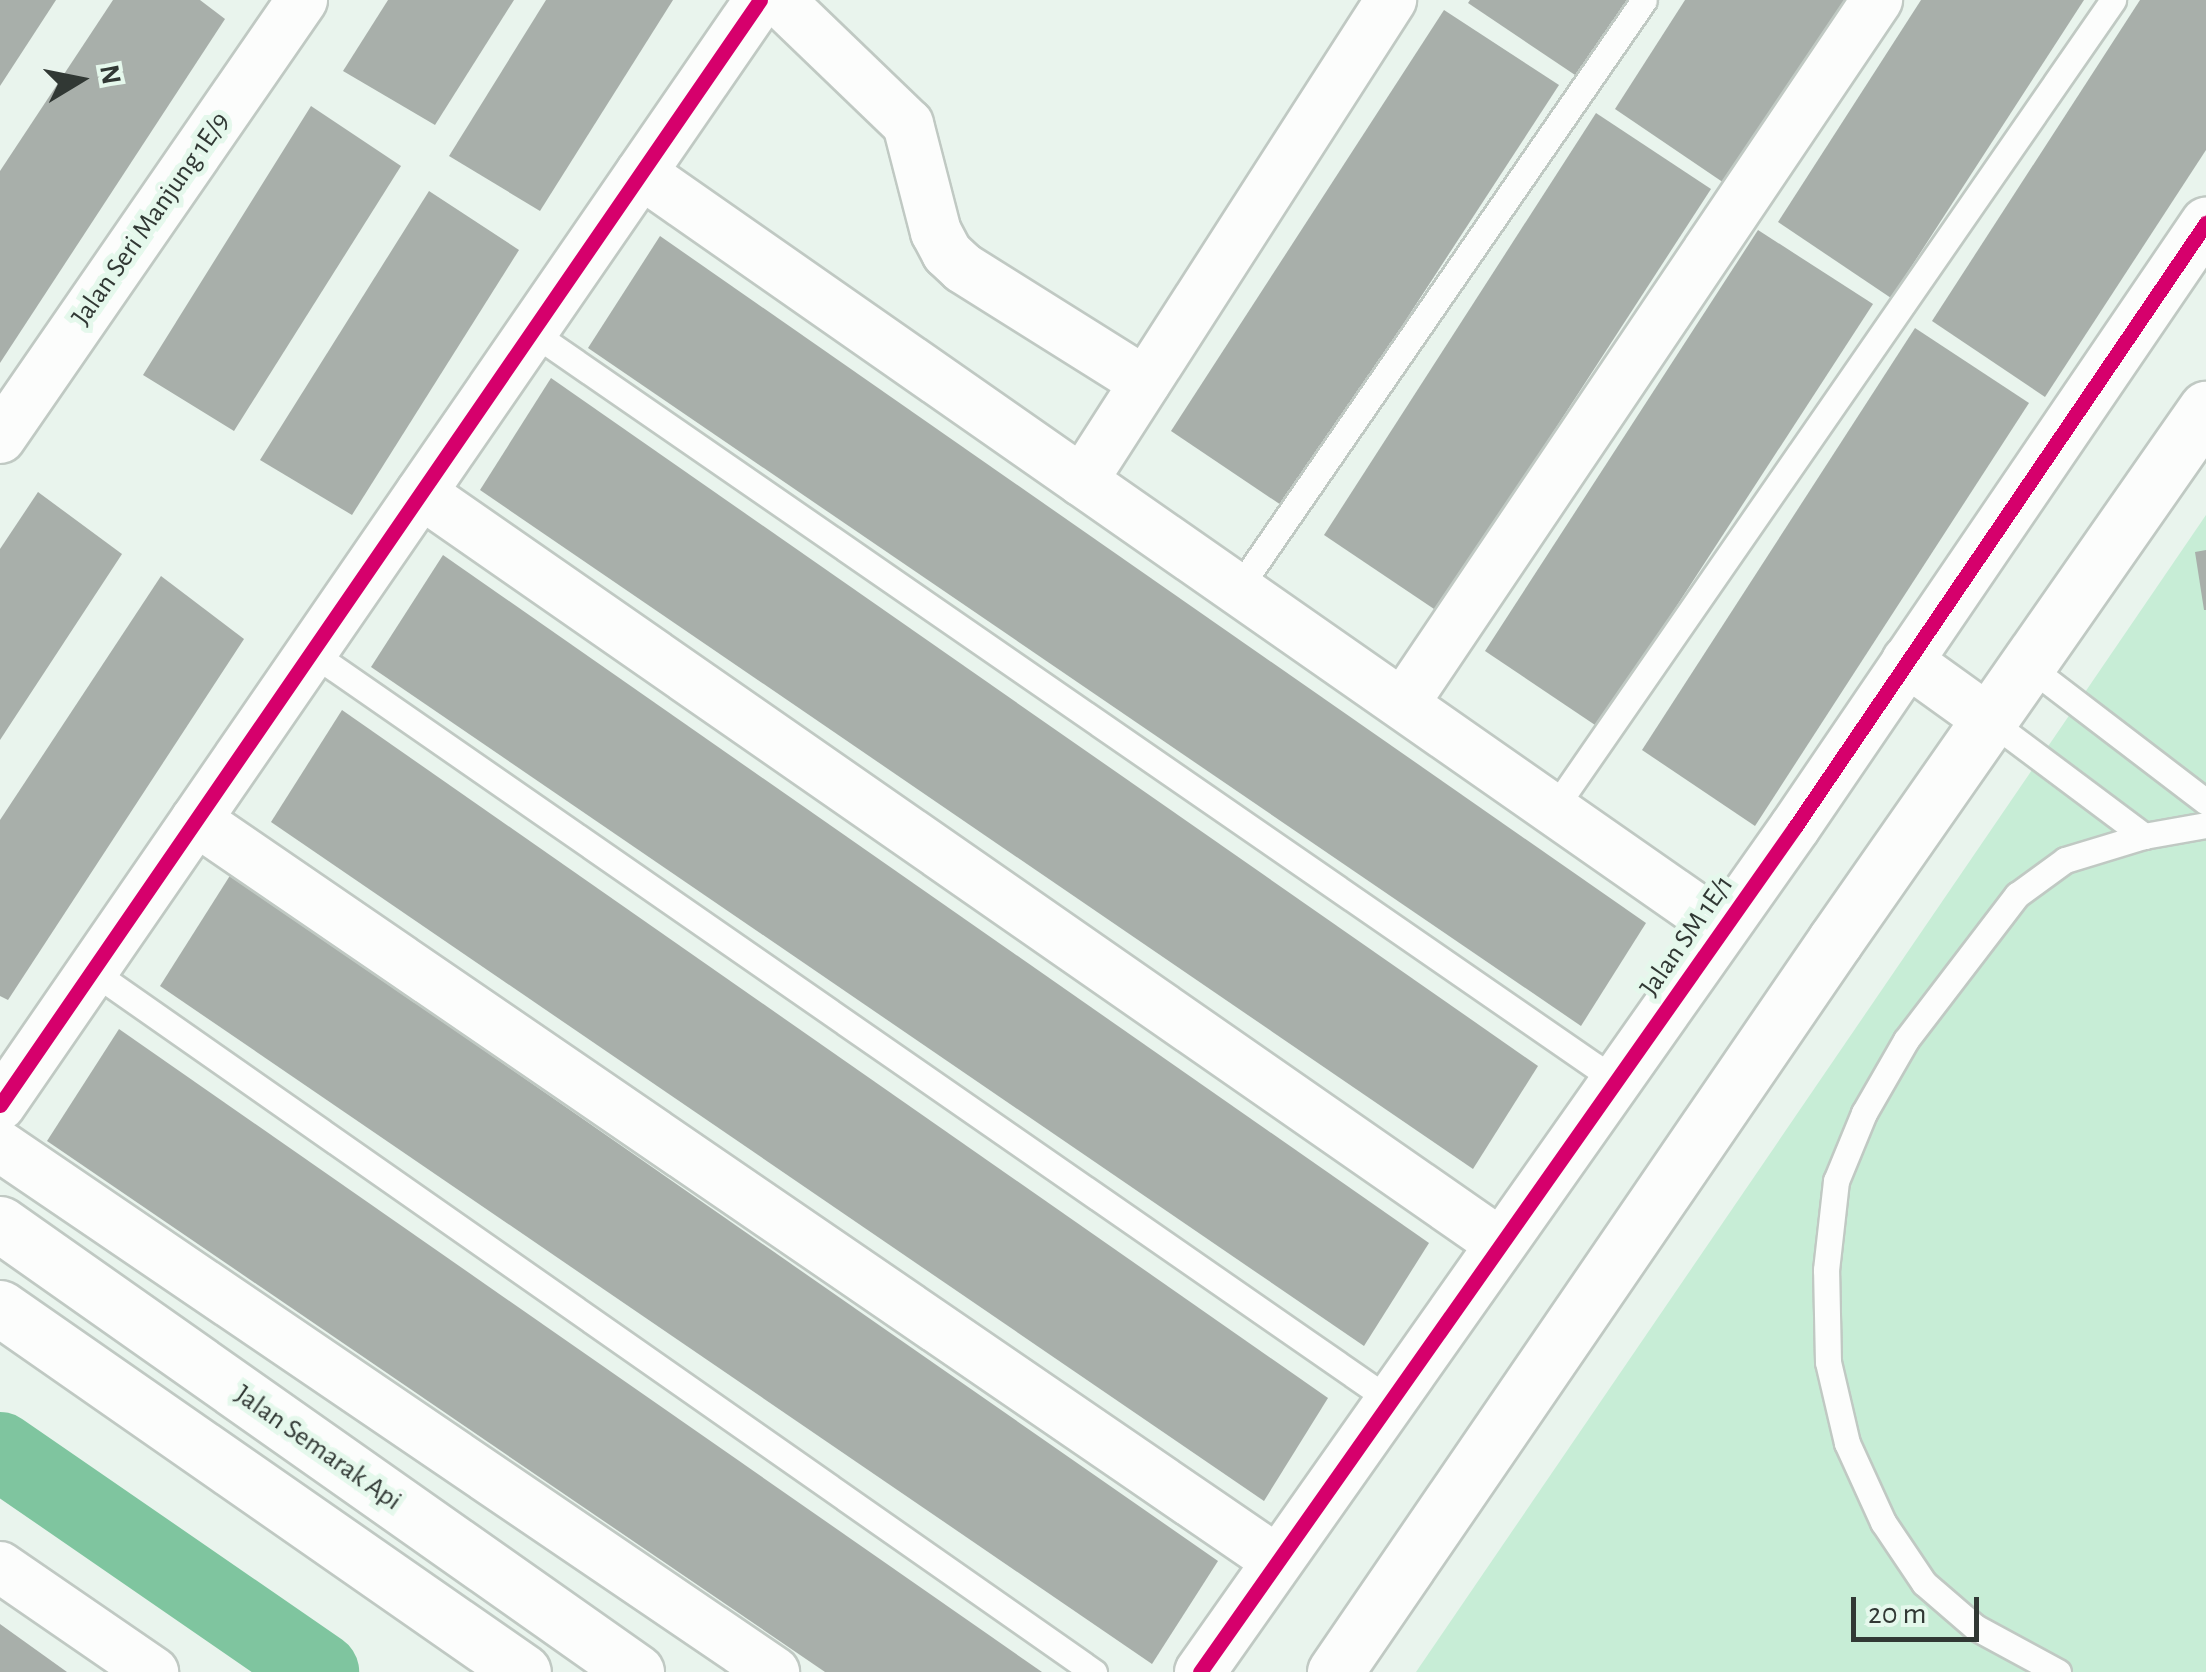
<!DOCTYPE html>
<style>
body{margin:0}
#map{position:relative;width:2206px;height:1672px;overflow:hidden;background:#e9f4ed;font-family:"Alegreya Sans",sans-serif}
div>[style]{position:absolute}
.green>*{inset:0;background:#c7edd6}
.river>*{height:78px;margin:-39px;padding:0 39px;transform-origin:39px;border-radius:39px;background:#7fc59f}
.building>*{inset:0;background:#a8afaa}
.roads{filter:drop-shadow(2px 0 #c0c9c3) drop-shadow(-2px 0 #c0c9c3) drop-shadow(0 2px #c0c9c3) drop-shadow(0 -2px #c0c9c3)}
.service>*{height:25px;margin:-12.5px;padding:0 12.5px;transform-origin:12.5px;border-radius:12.5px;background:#fcfdfc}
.minor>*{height:50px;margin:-25px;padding:0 25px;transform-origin:25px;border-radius:25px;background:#fcfdfc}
.tertiary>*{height:55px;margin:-27.5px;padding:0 27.5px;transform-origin:27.5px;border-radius:27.5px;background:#fcfdfc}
.cycleway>*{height:15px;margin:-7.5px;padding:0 7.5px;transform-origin:7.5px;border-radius:7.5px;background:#d6006c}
span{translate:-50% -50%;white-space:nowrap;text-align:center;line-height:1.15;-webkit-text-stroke:10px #e5f8ec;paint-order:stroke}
.street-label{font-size:28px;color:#313834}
.north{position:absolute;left:30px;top:30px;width:100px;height:100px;-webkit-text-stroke:8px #e5f8ec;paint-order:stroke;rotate:80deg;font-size:28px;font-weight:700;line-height:40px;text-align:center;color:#313834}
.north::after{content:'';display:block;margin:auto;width:35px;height:45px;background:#313834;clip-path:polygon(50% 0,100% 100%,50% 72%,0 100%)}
.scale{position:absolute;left:1851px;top:1597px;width:128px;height:45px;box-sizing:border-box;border:5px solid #313834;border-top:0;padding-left:12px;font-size:30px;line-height:35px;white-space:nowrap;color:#313834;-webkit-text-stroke:8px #e5f8ec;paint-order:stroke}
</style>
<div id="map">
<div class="green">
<i style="clip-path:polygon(2206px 515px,2206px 1672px,1416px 1672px)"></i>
</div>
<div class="river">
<i style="left:0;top:1451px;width:389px;rotate:34.6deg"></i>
</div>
<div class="building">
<i style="clip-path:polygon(0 0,56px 0,0 86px)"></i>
<i style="clip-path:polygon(113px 0,200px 0,225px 19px,0 363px,0 171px)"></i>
<i style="clip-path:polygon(388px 0,514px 0,435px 125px,343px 71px)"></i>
<i style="clip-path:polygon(546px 0,673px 0,540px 211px,449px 156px)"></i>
<i style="clip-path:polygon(1470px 0,1633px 0,1581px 79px,1468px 3px)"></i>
<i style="clip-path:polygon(1685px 0,1847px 0,1727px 185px,1615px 109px)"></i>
<i style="clip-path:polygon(1921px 0,2084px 0,1891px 298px,1778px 222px)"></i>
<i style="clip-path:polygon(2140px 0,2206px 0,2206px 150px,2045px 397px,1932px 321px)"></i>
<i style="clip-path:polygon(1444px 10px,1559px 85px,1284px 507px,1171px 431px)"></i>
<i style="clip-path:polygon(311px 106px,401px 166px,234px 431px,143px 375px)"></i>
<i style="clip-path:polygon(1596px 113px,1711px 189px,1437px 611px,1324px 535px)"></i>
<i style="clip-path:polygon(429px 191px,519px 250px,352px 515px,260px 460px)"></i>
<i style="clip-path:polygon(1758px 230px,1873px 304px,1598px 727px,1485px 651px)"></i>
<i style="clip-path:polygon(660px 236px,1646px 923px,1581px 1026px,588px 348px)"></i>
<i style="clip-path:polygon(1915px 328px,2029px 403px,1755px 826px,1642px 750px)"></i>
<i style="clip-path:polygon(551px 378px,1538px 1066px,1473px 1169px,480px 490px)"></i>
<i style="clip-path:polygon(38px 492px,122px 554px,0 740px,0 549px)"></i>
<i style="clip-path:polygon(2206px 550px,2206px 610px,2204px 610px,2195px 552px)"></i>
<i style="clip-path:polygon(443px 555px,1429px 1243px,1364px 1346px,371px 667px)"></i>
<i style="clip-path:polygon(161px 576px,244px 639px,8px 1000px,0 996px,0 820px)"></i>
<i style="clip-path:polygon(342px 710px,1328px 1398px,1264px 1501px,271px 822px)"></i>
<i style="clip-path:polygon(231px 874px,1218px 1561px,1152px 1664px,160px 986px)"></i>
<i style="clip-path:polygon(119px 1029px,1042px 1672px,825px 1672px,47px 1141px)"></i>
<i style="clip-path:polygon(0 1624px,67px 1672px,0 1672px)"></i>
</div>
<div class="roads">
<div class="service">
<i style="left:532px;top:332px;width:1316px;rotate:34.63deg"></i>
<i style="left:1238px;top:589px;width:715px;rotate:-55.42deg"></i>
<i style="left:311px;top:652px;width:1314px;rotate:34.74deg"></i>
<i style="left:2027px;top:665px;width:225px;rotate:37.4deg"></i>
<i style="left:1989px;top:720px;width:194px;rotate:36.8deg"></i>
<i style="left:1553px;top:810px;width:985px;rotate:-55.34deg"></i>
<i style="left:92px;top:971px;width:1223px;rotate:34.98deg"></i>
<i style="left:2058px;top:1672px;width:94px;rotate:-151.5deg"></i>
<i style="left:1975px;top:1627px;width:67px;rotate:-139.2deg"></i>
<i style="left:1924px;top:1583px;width:73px;rotate:-123.9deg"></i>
<i style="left:1883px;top:1522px;width:87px;rotate:-114.5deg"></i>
<i style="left:1847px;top:1443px;width:83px;rotate:-103.2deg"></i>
<i style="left:1828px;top:1362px;width:92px;rotate:-91.2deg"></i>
<i style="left:1826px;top:1270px;width:90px;rotate:-83.6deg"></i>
<i style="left:1836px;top:1181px;width:74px;rotate:-67.6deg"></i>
<i style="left:1864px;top:1113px;width:84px;rotate:-60.1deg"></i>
<i style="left:1906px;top:1040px;width:183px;rotate:-52.6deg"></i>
<i style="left:2017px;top:895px;width:59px;rotate:-36.1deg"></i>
<i style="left:2065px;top:860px;width:83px;rotate:-16.9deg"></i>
<i style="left:2144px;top:836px;width:63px;rotate:-10.1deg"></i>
</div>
<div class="minor">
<i style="left:779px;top:0;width:179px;rotate:43.9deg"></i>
<i style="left:908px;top:124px;width:112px;rotate:75.5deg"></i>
<i style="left:936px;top:232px;width:24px;rotate:62deg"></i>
<i style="left:947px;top:253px;width:22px;rotate:43deg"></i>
<i style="left:963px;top:268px;width:215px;rotate:32.1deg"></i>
<i style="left:641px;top:173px;width:1319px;rotate:34.91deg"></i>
<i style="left:0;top:438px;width:532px;rotate:-55.41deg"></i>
<i style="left:1082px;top:481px;width:572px;rotate:-57.28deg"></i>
<i style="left:421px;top:493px;width:1315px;rotate:34.81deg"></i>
<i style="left:1907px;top:661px;width:101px;rotate:35.7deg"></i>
<i style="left:1403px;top:704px;width:849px;rotate:-56.05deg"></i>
<i style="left:196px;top:820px;width:1311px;rotate:34.41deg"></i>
<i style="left:0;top:1105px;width:1341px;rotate:-55.48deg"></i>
<i style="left:0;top:1146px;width:936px;rotate:34.2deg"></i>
<i style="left:0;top:1567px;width:186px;rotate:34.5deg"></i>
<i style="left:1200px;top:1672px;width:1033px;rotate:-54.85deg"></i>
<i style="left:1795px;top:827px;width:731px;rotate:-55.77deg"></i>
</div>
<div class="tertiary">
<i style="left:0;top:1224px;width:778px;rotate:35.16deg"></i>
<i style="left:0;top:1308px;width:637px;rotate:34.84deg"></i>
<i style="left:1335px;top:1672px;width:886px;rotate:-55.63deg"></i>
<i style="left:1835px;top:941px;width:649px;rotate:-55.11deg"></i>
</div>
</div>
<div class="cycleway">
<i style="left:0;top:1105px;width:1341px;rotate:-55.48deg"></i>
<i style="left:1200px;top:1672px;width:1033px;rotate:-54.85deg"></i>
<i style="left:1795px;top:827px;width:731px;rotate:-55.77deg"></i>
</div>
<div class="street-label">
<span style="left:151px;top:219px;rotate:-55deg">Jalan Seri Manjung 1E/9</span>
<span style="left:1687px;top:936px;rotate:-55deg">Jalan SM 1E/1</span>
<span style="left:318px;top:1448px;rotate:35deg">Jalan Semarak Api</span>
</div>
<div class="north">N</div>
<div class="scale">20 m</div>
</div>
